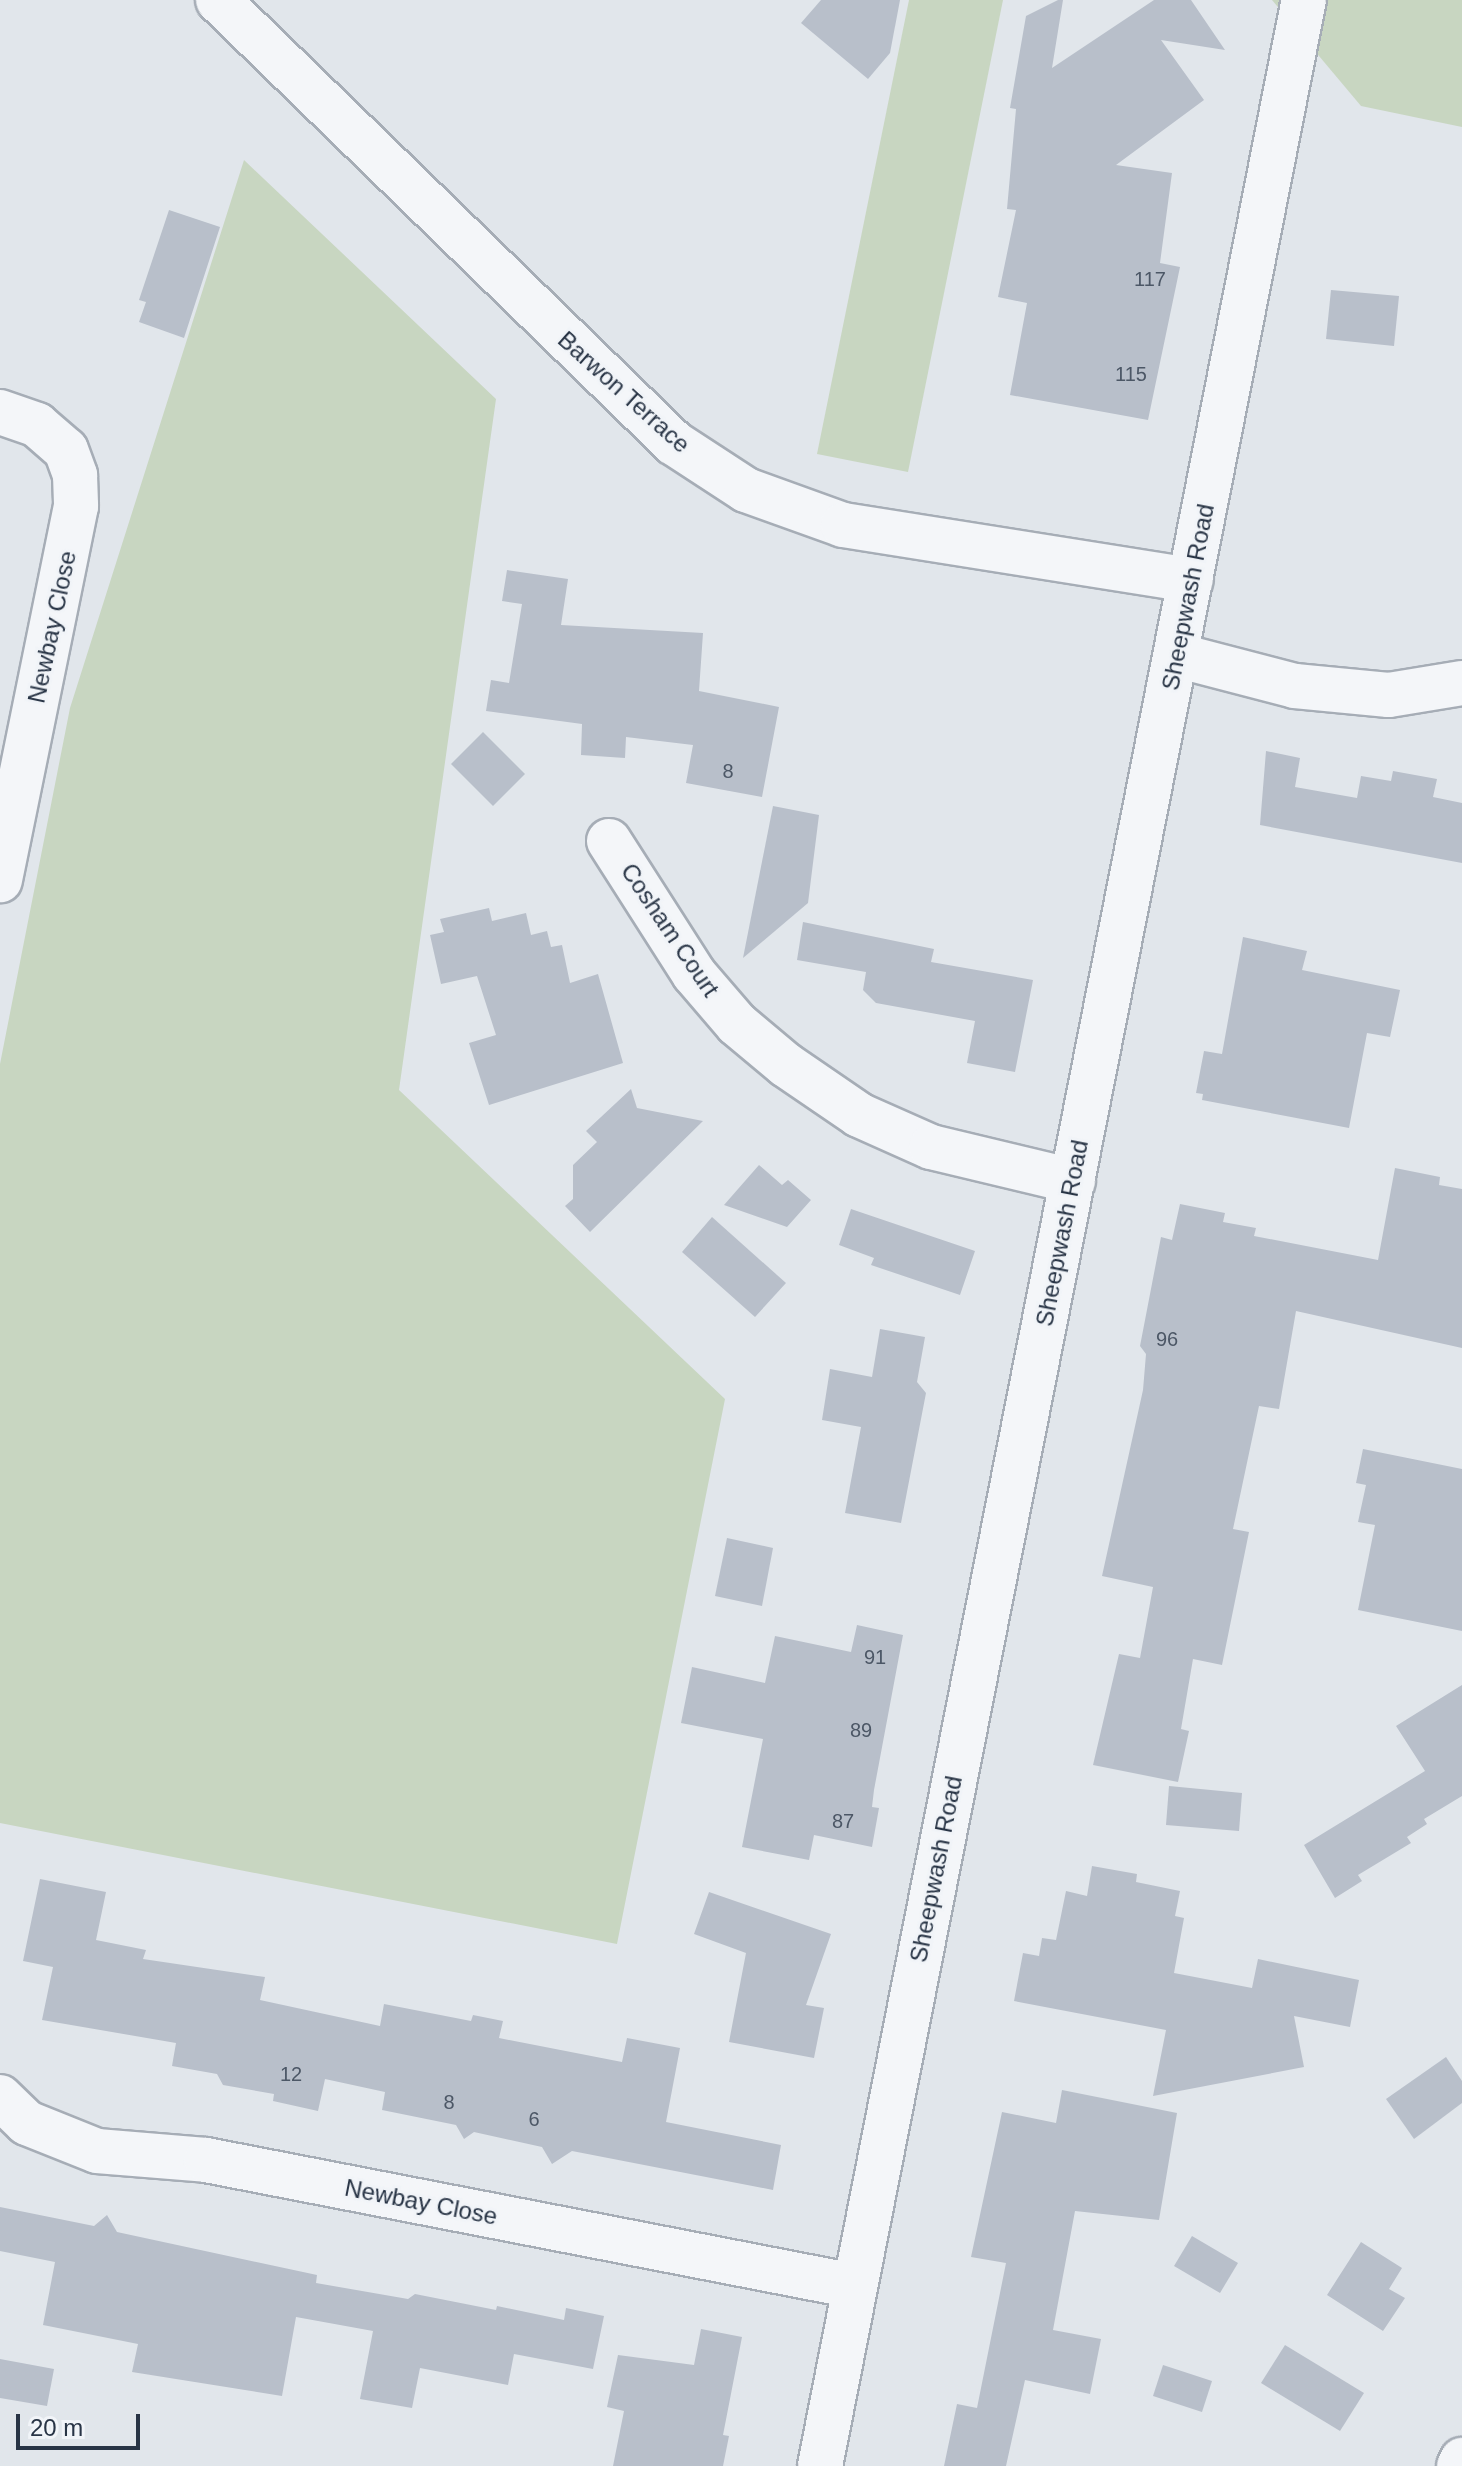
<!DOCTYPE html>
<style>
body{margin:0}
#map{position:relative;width:1462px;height:2466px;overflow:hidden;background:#e1e6eb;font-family:Helvetica,sans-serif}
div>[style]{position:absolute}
.green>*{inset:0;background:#c8d6c1}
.building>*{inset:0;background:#b8bfca}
.roads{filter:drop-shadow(2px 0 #a6adb6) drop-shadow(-2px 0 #a6adb6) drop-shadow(0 2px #a6adb6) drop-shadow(0 -2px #a6adb6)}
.minor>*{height:44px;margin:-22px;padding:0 22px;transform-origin:22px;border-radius:22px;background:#f4f6f9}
span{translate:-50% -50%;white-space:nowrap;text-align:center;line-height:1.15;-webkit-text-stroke:6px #f1f4f8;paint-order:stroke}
.number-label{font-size:20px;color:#4c5766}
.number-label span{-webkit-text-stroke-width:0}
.street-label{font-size:24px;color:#283445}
.scale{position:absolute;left:16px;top:2414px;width:124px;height:36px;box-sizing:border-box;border:4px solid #283445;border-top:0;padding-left:10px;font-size:24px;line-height:28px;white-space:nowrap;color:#283445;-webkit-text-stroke:6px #f1f4f8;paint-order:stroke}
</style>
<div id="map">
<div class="green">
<i style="clip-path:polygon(909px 0,1003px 0,908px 472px,817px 454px)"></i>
<i style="clip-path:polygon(1272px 0,1462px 0,1462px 127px,1361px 106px)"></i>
<i style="clip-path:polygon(244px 160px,496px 399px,399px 1090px,725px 1399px,617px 1944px,0 1823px,0 1064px,70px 708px)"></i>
</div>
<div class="building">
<i style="clip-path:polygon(821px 0,900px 0,890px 53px,868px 79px,801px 23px)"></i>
<i style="clip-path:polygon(1058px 0,1063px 0,1052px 68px,1154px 0,1191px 0,1225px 50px,1161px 40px,1204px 100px,1116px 165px,1172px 173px,1160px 263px,1180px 267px,1148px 420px,1010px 395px,1027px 303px,998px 297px,1016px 210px,1007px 209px,1016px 109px,1010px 108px,1026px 16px)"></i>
<i style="clip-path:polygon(169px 210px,220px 227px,184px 338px,139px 322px,146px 302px,139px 300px)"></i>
<i style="clip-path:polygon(1331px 290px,1399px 296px,1394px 346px,1326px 339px)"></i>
<i style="clip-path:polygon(507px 570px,568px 579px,561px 625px,703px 633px,699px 691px,779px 707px,762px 797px,686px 783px,693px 745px,626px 737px,625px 758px,581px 755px,582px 724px,486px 711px,491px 680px,509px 683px,522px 604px,502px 601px)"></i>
<i style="clip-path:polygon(483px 732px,525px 774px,493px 806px,451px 764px)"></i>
<i style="clip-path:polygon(1266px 751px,1300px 758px,1295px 787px,1357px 798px,1361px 776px,1391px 781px,1393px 771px,1437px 779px,1433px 797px,1462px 803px,1462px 863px,1260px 825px)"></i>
<i style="clip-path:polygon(773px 806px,819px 815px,808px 903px,743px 958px)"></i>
<i style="clip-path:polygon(489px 908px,492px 921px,526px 913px,531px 935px,547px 931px,551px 947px,562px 945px,570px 983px,598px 974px,623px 1063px,489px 1105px,469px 1043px,496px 1035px,477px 976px,441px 984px,430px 935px,444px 932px,440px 919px)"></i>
<i style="clip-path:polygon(803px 922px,934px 949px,931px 962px,1033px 980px,1015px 1072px,967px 1063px,975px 1021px,876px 1003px,863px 990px,866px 972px,797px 960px)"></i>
<i style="clip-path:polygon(1243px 937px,1307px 951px,1302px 970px,1400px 990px,1390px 1037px,1367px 1033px,1349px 1128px,1202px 1100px,1203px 1094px,1196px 1093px,1204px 1051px,1222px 1054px)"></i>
<i style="clip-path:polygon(631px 1089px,637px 1108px,703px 1121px,590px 1232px,565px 1206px,573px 1199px,573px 1165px,597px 1142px,586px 1131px)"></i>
<i style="clip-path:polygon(759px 1165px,782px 1185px,788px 1180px,811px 1200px,787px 1227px,724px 1205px)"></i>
<i style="clip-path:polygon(1395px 1168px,1440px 1177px,1439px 1185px,1462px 1189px,1462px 1348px,1296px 1311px,1279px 1409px,1259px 1406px,1233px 1529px,1249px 1532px,1222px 1665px,1193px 1659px,1181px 1729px,1189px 1731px,1178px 1782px,1093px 1765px,1119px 1654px,1140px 1658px,1153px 1587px,1102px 1576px,1143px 1390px,1146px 1354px,1140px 1346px,1161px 1237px,1172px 1240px,1180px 1204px,1225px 1213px,1223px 1222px,1256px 1228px,1254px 1236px,1378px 1260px)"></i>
<i style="clip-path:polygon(851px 1209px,975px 1251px,960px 1295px,871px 1265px,874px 1258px,839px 1245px)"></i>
<i style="clip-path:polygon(712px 1217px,786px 1283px,755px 1317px,682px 1252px)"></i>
<i style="clip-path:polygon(880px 1329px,925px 1337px,917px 1382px,926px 1393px,901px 1523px,845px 1513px,861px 1427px,822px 1420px,830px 1369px,872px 1377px)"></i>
<i style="clip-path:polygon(1363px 1449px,1462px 1469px,1462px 1631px,1358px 1610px,1375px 1525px,1358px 1522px,1366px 1485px,1356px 1483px)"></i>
<i style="clip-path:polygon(727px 1538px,773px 1548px,762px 1606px,715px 1596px)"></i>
<i style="clip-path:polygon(857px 1625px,903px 1635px,874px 1790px,872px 1807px,879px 1808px,872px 1847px,814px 1835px,809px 1860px,742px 1847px,763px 1739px,681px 1723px,692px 1667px,765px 1683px,775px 1636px,851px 1652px)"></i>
<i style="clip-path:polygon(1462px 1685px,1462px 1796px,1424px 1819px,1427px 1824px,1407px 1837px,1411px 1843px,1358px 1875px,1362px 1881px,1335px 1898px,1304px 1845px,1425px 1771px,1396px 1726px)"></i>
<i style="clip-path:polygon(1169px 1786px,1242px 1793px,1239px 1831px,1166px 1825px)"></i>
<i style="clip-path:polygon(1092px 1866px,1137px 1874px,1136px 1882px,1180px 1891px,1175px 1916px,1184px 1918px,1174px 1973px,1252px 1988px,1258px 1959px,1359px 1980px,1350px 2027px,1294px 2016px,1304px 2067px,1153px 2096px,1166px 2030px,1014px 2001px,1023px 1953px,1039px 1956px,1042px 1938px,1056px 1940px,1066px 1891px,1087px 1896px)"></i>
<i style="clip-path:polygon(40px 1879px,106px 1892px,96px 1940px,146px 1950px,143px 1959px,265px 1977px,260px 2000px,380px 2026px,384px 2004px,471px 2021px,473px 2015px,503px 2021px,499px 2038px,622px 2062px,627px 2038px,680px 2048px,666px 2122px,781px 2145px,773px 2190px,572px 2151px,552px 2164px,542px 2147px,474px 2132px,464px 2139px,456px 2125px,382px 2110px,385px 2092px,325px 2079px,318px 2111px,273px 2101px,274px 2094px,223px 2085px,217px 2074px,172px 2066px,176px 2043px,42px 2020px,53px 1967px,23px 1961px)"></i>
<i style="clip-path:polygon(709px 1892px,831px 1934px,806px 2005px,824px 2008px,814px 2058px,729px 2042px,746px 1953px,694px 1934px)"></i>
<i style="clip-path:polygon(1446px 2057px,1462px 2081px,1462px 2103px,1414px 2139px,1386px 2099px)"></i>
<i style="clip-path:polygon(1062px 2090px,1177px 2113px,1159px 2220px,1075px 2211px,1053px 2330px,1101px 2339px,1090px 2394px,1025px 2380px,1006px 2466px,944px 2466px,957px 2404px,977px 2408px,1006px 2263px,971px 2257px,1002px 2112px,1056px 2123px)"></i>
<i style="clip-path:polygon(0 2207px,94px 2226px,107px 2215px,117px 2232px,317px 2275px,316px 2283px,408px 2299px,415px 2294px,496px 2310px,497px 2306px,564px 2320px,566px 2308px,604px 2316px,593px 2369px,514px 2354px,508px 2385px,420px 2368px,412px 2408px,360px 2399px,373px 2331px,296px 2317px,282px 2396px,132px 2372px,138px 2344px,43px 2325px,55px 2262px,0 2251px)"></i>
<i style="clip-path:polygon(1192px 2236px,1238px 2263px,1220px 2293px,1174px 2266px)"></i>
<i style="clip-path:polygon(1361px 2242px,1402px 2268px,1389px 2289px,1405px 2298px,1383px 2331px,1327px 2295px)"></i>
<i style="clip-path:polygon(701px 2329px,742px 2337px,723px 2435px,729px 2436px,723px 2466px,613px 2466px,624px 2411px,607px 2407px,618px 2355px,694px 2365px)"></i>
<i style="clip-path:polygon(1285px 2345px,1364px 2393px,1340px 2431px,1261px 2383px)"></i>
<i style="clip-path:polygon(0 2359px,54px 2369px,47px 2406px,0 2398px)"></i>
<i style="clip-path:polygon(1163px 2365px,1212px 2381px,1202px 2412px,1153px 2396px)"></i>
</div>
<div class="roads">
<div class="minor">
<i style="left:218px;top:0;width:636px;rotate:44.17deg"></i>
<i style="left:674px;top:443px;width:86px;rotate:33.1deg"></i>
<i style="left:746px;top:490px;width:103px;rotate:19.8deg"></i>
<i style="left:843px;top:525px;width:352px;rotate:9deg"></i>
<i style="left:0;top:412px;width:39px;rotate:19deg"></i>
<i style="left:37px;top:425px;width:38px;rotate:41deg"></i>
<i style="left:66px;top:450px;width:27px;rotate:70deg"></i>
<i style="left:75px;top:475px;width:31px;rotate:88deg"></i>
<i style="left:76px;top:506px;width:382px;rotate:101.5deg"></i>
<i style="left:1176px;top:655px;width:123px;rotate:14.6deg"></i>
<i style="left:1295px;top:686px;width:94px;rotate:5.5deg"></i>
<i style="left:1389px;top:695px;width:74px;rotate:-9.3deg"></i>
<i style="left:609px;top:841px;width:158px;rotate:57.4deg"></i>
<i style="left:694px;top:974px;width:66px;rotate:49.3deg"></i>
<i style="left:737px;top:1024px;width:64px;rotate:39.9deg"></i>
<i style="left:786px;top:1065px;width:88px;rotate:34.4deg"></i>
<i style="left:859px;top:1115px;width:79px;rotate:24deg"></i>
<i style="left:931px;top:1147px;width:146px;rotate:13.5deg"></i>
<i style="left:0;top:2097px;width:37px;rotate:44deg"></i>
<i style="left:27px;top:2123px;width:75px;rotate:21.8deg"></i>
<i style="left:97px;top:2151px;width:109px;rotate:4.7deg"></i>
<i style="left:206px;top:2160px;width:660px;rotate:11deg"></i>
<i style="left:820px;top:2466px;width:2513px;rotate:-78.9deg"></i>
<i style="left:1459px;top:2466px;width:7px;rotate:-63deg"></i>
</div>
</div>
<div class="number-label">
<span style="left:1150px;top:279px">117</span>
<span style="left:1131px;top:374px">115</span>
<span style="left:728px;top:771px">8</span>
<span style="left:1167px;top:1339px">96</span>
<span style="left:875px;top:1657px">91</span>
<span style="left:861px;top:1730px">89</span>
<span style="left:843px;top:1821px">87</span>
<span style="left:291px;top:2074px">12</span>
<span style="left:449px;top:2102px">8</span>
<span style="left:534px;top:2119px">6</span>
</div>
<div class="street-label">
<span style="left:624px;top:392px;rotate:42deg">Barwon Terrace</span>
<span style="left:1188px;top:597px;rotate:-79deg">Sheepwash Road</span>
<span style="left:52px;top:627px;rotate:-78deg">Newbay Close</span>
<span style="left:670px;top:930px;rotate:56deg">Cosham Court</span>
<span style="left:1062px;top:1233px;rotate:-79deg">Sheepwash Road</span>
<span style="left:936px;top:1869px;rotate:-79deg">Sheepwash Road</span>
<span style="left:421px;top:2202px;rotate:11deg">Newbay Close</span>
</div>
<div class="scale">20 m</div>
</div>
